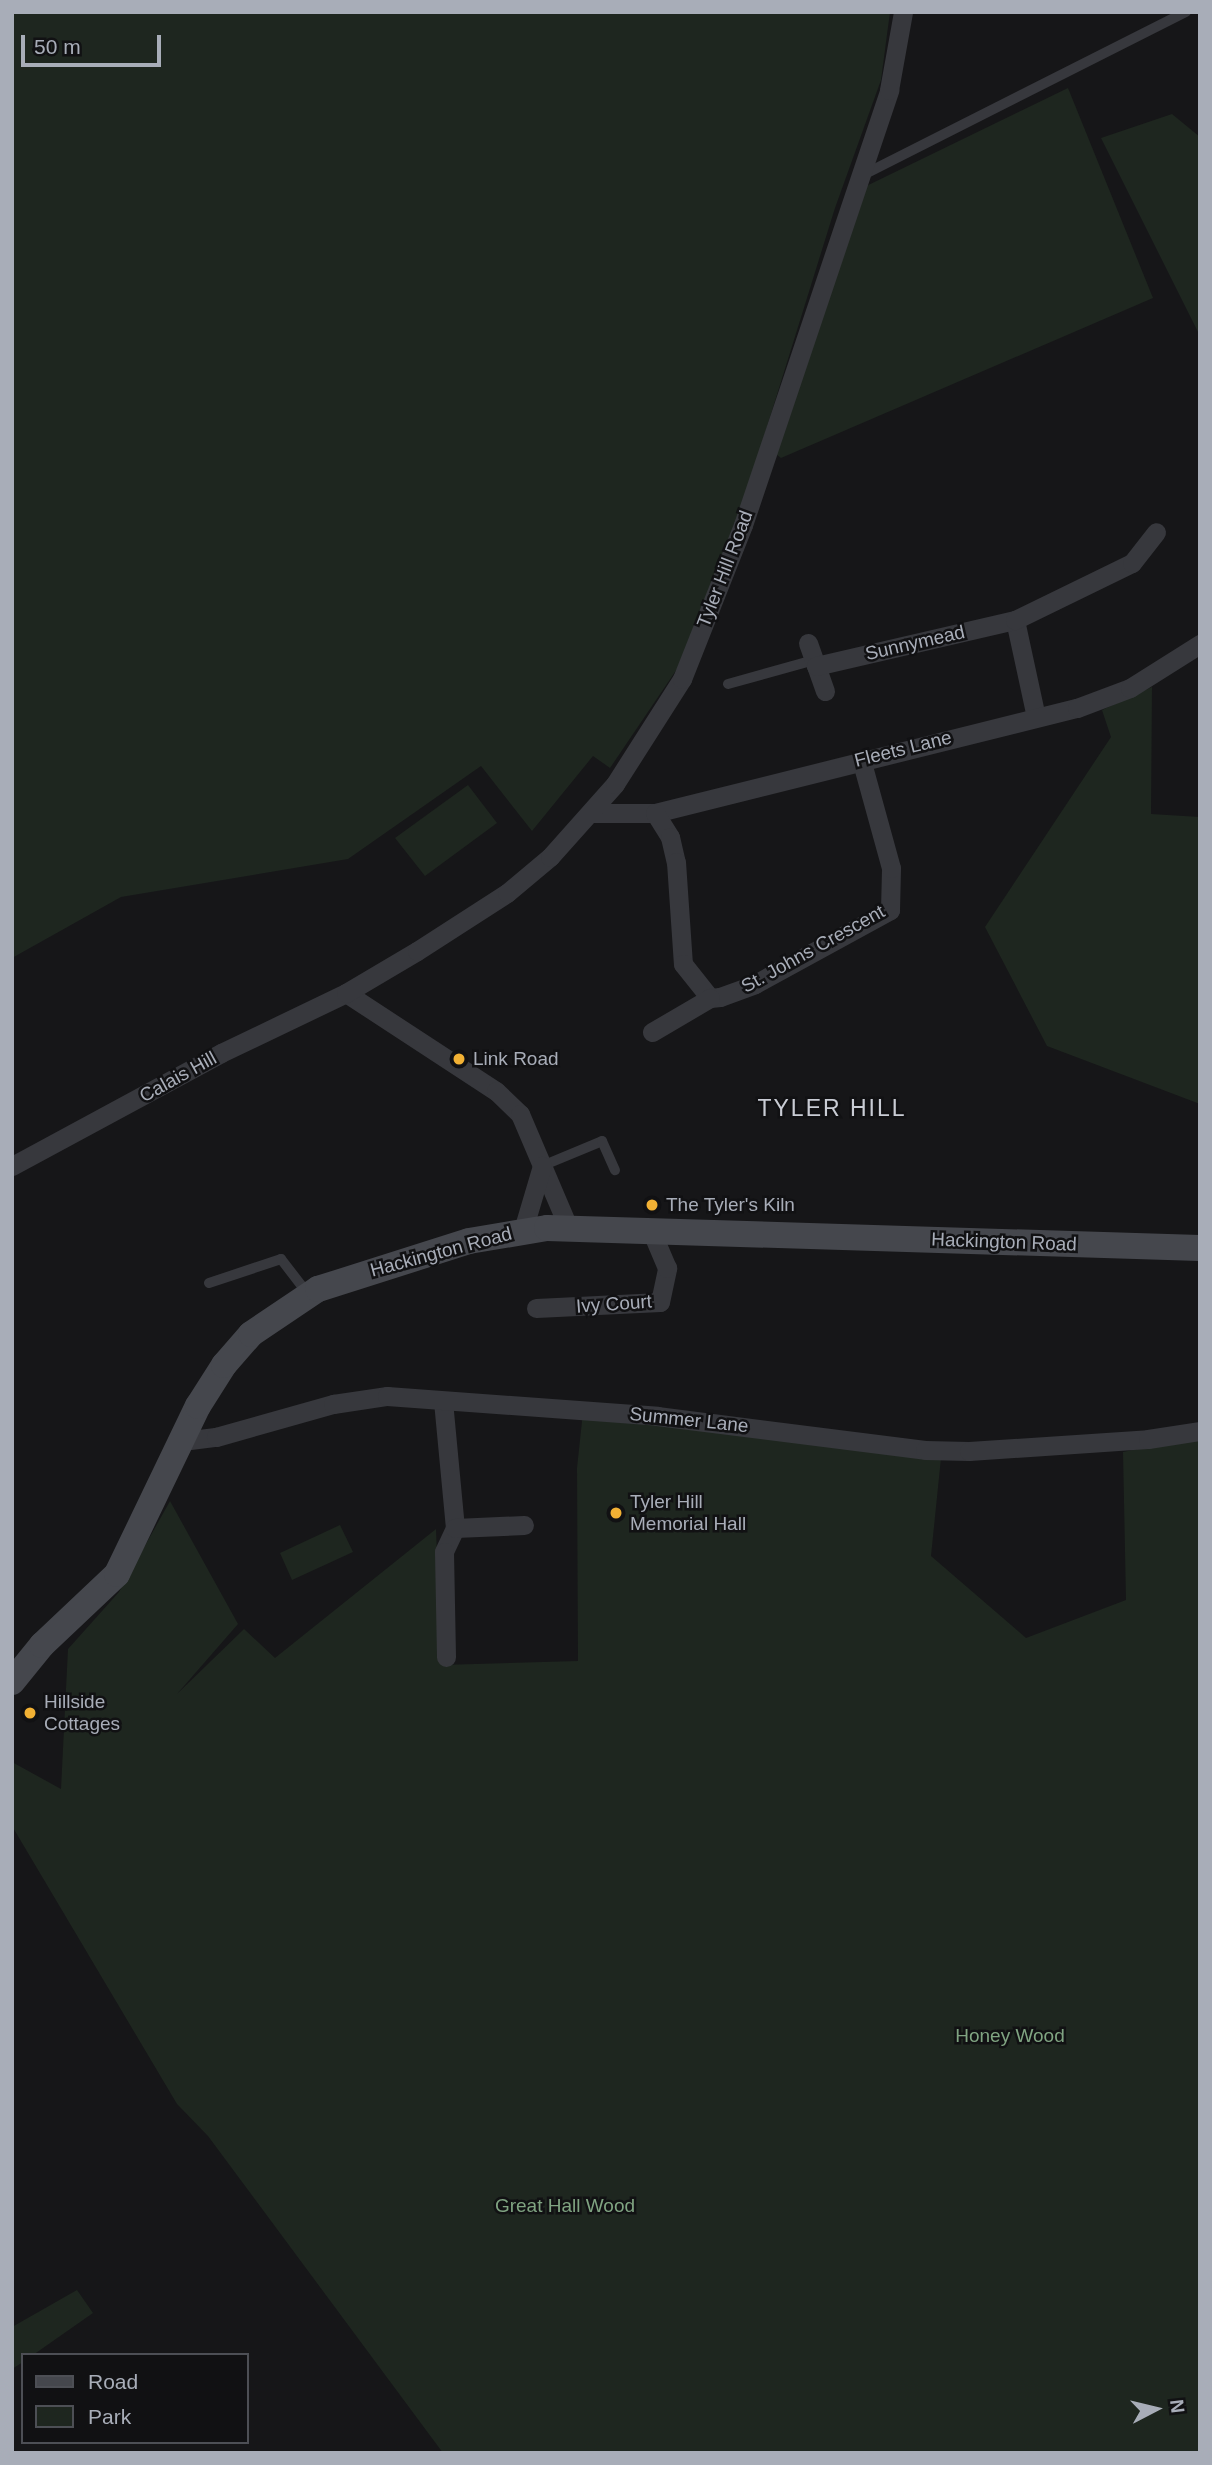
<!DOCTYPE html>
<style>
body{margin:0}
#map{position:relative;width:1212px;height:2465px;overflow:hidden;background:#161618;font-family:Arial,sans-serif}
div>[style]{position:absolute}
.green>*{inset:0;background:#1e261f}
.lane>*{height:10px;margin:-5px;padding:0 5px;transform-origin:5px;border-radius:5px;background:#37383d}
.street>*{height:19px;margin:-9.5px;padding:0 9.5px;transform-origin:9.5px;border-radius:9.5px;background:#37383d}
.secondary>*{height:26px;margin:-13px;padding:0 13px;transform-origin:13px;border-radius:13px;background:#45474d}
.dots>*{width:19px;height:19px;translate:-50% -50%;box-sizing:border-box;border:4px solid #111113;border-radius:50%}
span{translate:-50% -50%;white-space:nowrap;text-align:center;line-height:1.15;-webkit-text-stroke:5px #111113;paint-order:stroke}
.street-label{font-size:19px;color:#a8adb8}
.poi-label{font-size:19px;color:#a8adb8}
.left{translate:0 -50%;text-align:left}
.park-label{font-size:19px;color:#7fa381}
.quarter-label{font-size:23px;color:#c9ccd4;letter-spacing:2px}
.frame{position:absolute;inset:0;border:14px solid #a8adb8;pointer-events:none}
.legend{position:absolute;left:21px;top:2353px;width:228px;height:91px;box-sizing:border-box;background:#111113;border:2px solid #4d4f55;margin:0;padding:9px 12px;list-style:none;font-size:21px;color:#a8adb8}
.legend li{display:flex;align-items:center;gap:14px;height:35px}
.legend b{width:35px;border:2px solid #4d4f55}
.north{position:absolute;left:1121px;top:2374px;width:70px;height:70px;-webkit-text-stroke:5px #111113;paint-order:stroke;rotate:83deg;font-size:19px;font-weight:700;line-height:28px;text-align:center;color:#a8adb8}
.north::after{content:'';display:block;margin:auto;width:24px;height:32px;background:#a8adb8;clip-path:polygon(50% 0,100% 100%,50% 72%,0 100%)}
.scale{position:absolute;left:21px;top:35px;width:140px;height:32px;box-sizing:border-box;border:4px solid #a8adb8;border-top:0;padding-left:9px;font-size:21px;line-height:24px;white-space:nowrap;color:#a8adb8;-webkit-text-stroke:5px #111113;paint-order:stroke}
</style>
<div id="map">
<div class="green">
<i style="clip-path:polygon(12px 12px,890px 12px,881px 80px,835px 208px,737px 523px,677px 669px,610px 768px,593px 756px,532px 831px,481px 766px,348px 859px,121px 897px,12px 958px)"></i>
<i style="clip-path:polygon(1068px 88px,1153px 298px,781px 458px,768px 448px,854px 192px)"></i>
<i style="clip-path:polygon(1172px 114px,1200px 137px,1200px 336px,1101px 138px)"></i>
<i style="clip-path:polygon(1152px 687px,1151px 814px,1200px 817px,1200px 1104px,1047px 1046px,985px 927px,1111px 737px,1102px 710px)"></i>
<i style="clip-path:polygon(468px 785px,497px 823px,425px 876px,395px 838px)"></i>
<i style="clip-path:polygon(583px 1412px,941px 1458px,931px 1556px,1026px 1638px,1126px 1600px,1123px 1452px,1200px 1436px,1200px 2453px,443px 2453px,208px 2136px,177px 2104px,12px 1826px,12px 1762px,61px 1789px,68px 1649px,119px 1592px,170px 1501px,238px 1624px,177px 1694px,244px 1629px,275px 1658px,436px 1529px,441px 1665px,578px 1661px,577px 1468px)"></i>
<i style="clip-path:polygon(340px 1525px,353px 1552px,292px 1580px,280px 1553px)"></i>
<i style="clip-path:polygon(77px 2290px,93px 2313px,33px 2355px,23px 2355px,23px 2362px,12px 2369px,12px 2327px)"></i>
</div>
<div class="lane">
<i style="left:863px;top:175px;width:362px;rotate:-26.8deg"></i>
<i style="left:728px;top:684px;width:89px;rotate:-15.6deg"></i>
<i style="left:542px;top:1166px;width:65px;rotate:-22.6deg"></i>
<i style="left:602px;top:1141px;width:32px;rotate:66deg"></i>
<i style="left:209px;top:1283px;width:76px;rotate:-18.4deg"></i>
<i style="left:281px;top:1259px;width:44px;rotate:52.4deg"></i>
</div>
<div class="street">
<i style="left:1015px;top:620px;width:99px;rotate:77.8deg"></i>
<i style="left:808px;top:643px;width:51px;rotate:70.5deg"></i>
<i style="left:816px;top:666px;width:204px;rotate:-13deg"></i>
<i style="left:1015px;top:620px;width:130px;rotate:-26deg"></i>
<i style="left:1132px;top:563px;width:39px;rotate:-52deg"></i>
<i style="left:592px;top:813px;width:63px"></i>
<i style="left:655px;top:813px;width:435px;rotate:-14deg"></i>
<i style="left:1077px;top:708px;width:57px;rotate:-20.7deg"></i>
<i style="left:1130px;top:688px;width:83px;rotate:-32.2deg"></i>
<i style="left:655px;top:813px;width:28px;rotate:58deg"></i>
<i style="left:670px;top:837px;width:26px;rotate:77deg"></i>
<i style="left:676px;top:862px;width:102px;rotate:86.1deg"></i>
<i style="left:683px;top:964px;width:43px;rotate:51.5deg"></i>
<i style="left:710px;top:998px;width:10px;rotate:-6deg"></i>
<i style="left:720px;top:997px;width:37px;rotate:-20deg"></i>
<i style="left:755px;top:984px;width:154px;rotate:-28.7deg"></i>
<i style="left:890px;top:910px;width:42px;rotate:-88.6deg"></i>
<i style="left:891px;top:868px;width:113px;rotate:-105.4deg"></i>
<i style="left:346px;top:993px;width:179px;rotate:33.2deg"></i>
<i style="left:496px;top:1091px;width:33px;rotate:44deg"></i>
<i style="left:520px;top:1114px;width:125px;rotate:66.9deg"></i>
<i style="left:652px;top:1032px;width:67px;rotate:-30.4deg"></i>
<i style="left:12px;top:1166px;width:238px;rotate:-28.4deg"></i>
<i style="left:221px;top:1053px;width:139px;rotate:-25.6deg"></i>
<i style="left:346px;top:993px;width:82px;rotate:-30.6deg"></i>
<i style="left:417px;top:951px;width:107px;rotate:-32.8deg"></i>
<i style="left:507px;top:893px;width:56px;rotate:-39.9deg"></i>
<i style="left:550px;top:857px;width:98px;rotate:-48.3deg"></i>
<i style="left:615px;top:784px;width:125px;rotate:-57.5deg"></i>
<i style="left:682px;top:679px;width:166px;rotate:-68.4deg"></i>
<i style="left:743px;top:525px;width:459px;rotate:-71.4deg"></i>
<i style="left:889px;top:90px;width:79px;rotate:-79.8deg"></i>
<i style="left:523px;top:1230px;width:67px;rotate:-73.5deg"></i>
<i style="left:536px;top:1308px;width:124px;rotate:-2.8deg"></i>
<i style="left:660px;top:1302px;width:35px;rotate:-78deg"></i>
<i style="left:667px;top:1268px;width:39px;rotate:-113deg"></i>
<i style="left:443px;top:1401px;width:128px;rotate:84.6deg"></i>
<i style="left:455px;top:1528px;width:26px;rotate:115deg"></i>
<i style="left:444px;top:1552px;width:105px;rotate:88.9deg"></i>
<i style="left:182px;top:1441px;width:34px;rotate:-7deg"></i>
<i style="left:216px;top:1437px;width:122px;rotate:-15.8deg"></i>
<i style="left:333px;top:1404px;width:55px;rotate:-8.4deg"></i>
<i style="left:387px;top:1396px;width:271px;rotate:4.2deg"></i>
<i style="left:657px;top:1416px;width:270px;rotate:7.2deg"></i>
<i style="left:925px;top:1450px;width:44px;rotate:1.3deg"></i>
<i style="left:969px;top:1451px;width:179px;rotate:-3.8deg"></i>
<i style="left:1148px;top:1439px;width:53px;rotate:-8.7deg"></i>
<i style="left:455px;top:1528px;width:69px;rotate:-2.5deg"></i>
</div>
<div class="secondary">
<i style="left:12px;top:1682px;width:48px;rotate:-51deg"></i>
<i style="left:42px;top:1645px;width:103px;rotate:-43.4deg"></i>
<i style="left:117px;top:1574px;width:187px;rotate:-64.3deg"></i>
<i style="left:198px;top:1406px;width:49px;rotate:-57.6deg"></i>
<i style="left:224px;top:1365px;width:41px;rotate:-48.9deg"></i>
<i style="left:251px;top:1334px;width:81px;rotate:-33.9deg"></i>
<i style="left:318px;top:1289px;width:158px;rotate:-17.6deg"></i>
<i style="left:469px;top:1241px;width:79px;rotate:-9.5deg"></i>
<i style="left:547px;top:1228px;width:653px;rotate:1.75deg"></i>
</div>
<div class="dots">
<i style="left:459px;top:1059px;background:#f2b134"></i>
<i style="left:652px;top:1205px;background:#f2b134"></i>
<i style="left:616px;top:1513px;background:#f2b134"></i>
<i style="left:30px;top:1713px;background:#f2b134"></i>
</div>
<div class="street-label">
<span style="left:725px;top:569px;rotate:-69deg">Tyler Hill Road</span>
<span style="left:915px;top:643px;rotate:-13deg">Sunnymead</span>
<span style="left:903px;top:749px;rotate:-14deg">Fleets Lane</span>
<span style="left:813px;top:949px;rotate:-29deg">St. Johns Crescent</span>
<span style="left:178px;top:1077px;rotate:-29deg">Calais Hill</span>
<span style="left:1004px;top:1242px;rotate:2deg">Hackington Road</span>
<span style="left:441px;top:1252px;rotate:-15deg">Hackington Road</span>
<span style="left:614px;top:1304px;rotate:-4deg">Ivy Court</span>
<span style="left:689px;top:1420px;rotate:6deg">Summer Lane</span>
</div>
<div class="poi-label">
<span class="left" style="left:473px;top:1059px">Link Road</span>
<span class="left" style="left:666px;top:1205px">The Tyler's Kiln</span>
<span class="left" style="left:630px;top:1513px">Tyler Hill<br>Memorial Hall</span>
<span class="left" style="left:44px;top:1713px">Hillside<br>Cottages</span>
</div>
<div class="park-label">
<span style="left:1010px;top:2036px">Honey Wood</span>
<span style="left:565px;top:2206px">Great Hall Wood</span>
</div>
<div class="quarter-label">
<span style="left:832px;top:1108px">TYLER HILL</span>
</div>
<div class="frame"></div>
<ul class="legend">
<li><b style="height:9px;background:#45474d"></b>Road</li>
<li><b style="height:19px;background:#1e261f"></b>Park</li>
</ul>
<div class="north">N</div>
<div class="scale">50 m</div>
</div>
